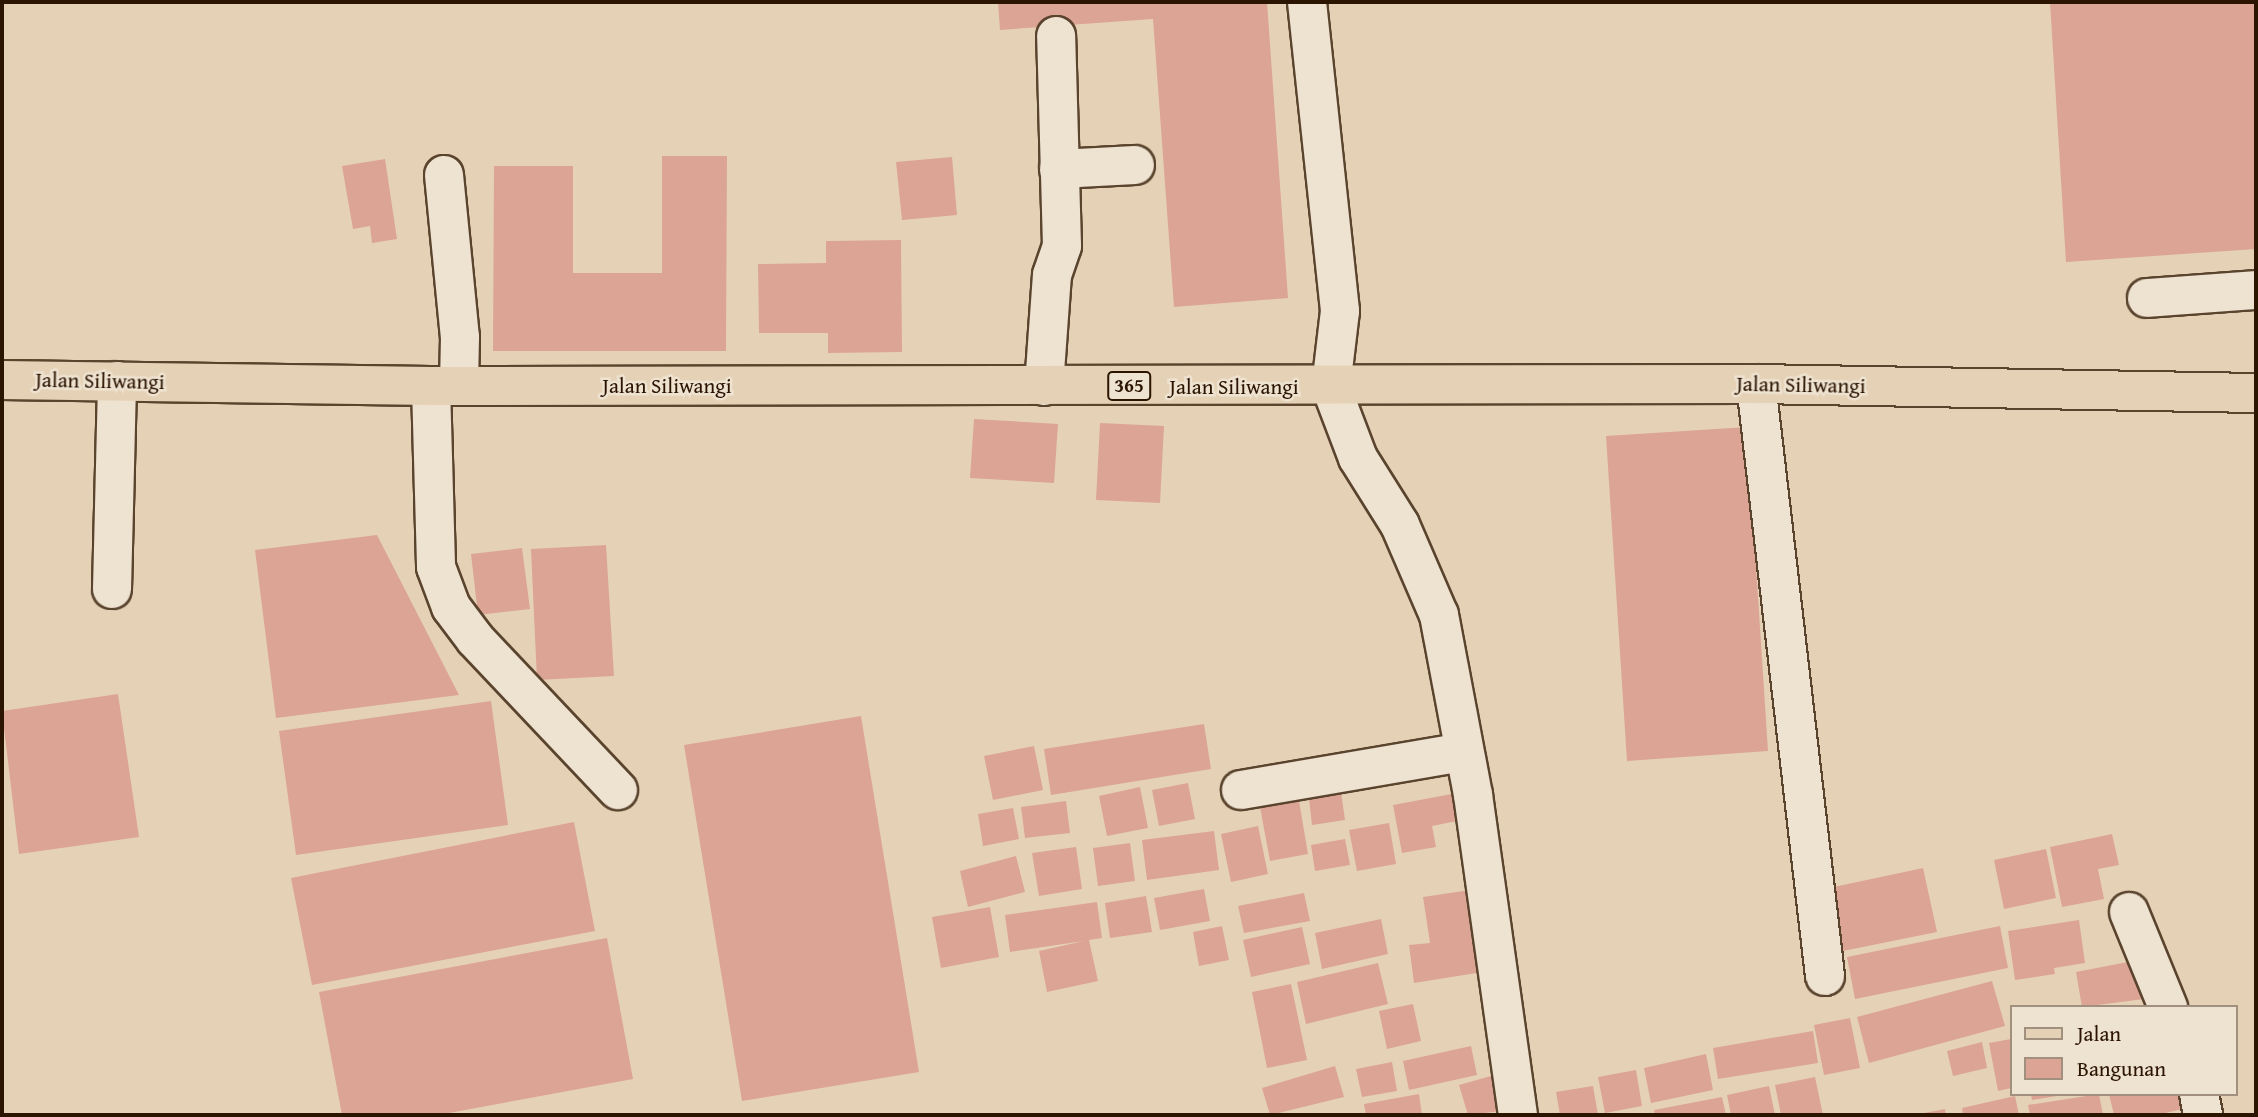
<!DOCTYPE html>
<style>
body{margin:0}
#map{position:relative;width:2258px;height:1117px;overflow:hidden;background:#e5d2b6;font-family:"Gentium Book Plus",serif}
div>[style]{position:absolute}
.building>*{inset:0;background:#dca494}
.roads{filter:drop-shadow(2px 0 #5a442e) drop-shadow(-2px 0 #5a442e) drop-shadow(0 2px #5a442e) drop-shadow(0 -2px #5a442e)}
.minor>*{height:38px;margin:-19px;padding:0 19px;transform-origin:19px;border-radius:19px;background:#eee2d0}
.major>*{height:38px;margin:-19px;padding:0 19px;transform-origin:19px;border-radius:19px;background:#e5d2b6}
span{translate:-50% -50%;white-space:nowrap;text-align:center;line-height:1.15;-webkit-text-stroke:5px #eee2d0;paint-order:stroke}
.shield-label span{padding:2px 5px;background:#eee2d0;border:2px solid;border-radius:5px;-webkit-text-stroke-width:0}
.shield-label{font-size:19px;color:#2b1400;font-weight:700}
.street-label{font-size:21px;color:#2b1400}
.frame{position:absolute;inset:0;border:4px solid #2b1400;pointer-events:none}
.legend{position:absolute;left:2010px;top:1005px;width:228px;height:91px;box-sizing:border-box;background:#eee2d0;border:2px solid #a0907d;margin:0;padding:9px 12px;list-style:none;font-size:21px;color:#2b1400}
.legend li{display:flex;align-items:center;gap:14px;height:35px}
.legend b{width:35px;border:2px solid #a0907d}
</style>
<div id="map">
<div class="building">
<i style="clip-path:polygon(998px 2px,1267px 2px,1288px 298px,1174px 307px,1153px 19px,1000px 30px)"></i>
<i style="clip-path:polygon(2050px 2px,2256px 2px,2256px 249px,2066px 262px)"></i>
<i style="clip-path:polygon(662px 156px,727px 156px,726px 351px,493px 351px,494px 166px,573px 166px,573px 273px,662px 273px)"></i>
<i style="clip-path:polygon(952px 157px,957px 215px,902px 220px,896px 162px)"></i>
<i style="clip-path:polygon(385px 159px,397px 239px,372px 243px,370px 226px,353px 229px,342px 166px)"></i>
<i style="clip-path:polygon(901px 240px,902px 352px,828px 353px,828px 333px,759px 333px,758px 264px,826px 263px,826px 241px)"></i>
<i style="clip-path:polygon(974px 419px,1058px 424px,1054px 483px,970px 478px)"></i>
<i style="clip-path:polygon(1100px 423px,1164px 426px,1160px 503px,1096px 500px)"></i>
<i style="clip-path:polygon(1747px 427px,1768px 751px,1627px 761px,1606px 436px)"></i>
<i style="clip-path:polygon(377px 535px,459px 695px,276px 718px,255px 550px)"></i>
<i style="clip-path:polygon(606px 545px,614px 676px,537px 680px,531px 549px)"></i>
<i style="clip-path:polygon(522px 548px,530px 609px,478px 615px,471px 554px)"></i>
<i style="clip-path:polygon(118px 694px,139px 837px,19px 854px,2px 711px)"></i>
<i style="clip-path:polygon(491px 701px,508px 825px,296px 855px,279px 731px)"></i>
<i style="clip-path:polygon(861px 716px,919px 1072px,742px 1101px,684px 745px)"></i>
<i style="clip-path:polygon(1204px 724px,1211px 769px,1051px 795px,1044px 749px)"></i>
<i style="clip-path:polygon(1034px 746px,1043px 790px,993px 800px,984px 756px)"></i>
<i style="clip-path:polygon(1188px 783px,1195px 819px,1159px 826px,1152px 790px)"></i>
<i style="clip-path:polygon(1340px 785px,1345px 820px,1312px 825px,1308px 790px)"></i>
<i style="clip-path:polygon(1140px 787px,1148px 828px,1107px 836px,1099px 796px)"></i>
<i style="clip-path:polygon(1457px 793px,1462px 820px,1432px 826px,1436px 847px,1402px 853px,1393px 805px)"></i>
<i style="clip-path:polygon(1066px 801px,1070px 833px,1025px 838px,1021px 807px)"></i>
<i style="clip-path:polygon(1299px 801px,1308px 854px,1270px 861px,1260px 807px)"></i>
<i style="clip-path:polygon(1013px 808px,1019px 839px,983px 846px,978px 814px)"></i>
<i style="clip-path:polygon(574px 822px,595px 931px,312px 985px,291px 878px)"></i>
<i style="clip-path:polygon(1389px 823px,1396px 864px,1357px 871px,1349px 830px)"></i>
<i style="clip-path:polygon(1258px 826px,1268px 874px,1231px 882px,1221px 834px)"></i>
<i style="clip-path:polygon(1214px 831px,1219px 870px,1147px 880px,1142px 840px)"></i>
<i style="clip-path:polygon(2112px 834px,2119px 865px,2098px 869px,2104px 899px,2062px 907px,2050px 847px)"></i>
<i style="clip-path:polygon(1345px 839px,1350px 865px,1315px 871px,1311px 845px)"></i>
<i style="clip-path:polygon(1130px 843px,1135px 881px,1098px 886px,1093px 848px)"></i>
<i style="clip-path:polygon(1076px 847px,1082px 889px,1039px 896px,1032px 853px)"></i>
<i style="clip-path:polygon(2046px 849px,2056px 898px,2004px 909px,1994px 860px)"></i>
<i style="clip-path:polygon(1016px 856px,1025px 892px,968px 907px,960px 871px)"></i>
<i style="clip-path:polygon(1923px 868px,1937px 932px,1843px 951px,1829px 888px)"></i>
<i style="clip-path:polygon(1204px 889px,1210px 921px,1160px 930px,1154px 898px)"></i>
<i style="clip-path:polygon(1470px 890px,1483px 972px,1414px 983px,1409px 945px,1430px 943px,1423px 897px)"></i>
<i style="clip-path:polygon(1304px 893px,1310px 921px,1244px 933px,1238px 906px)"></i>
<i style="clip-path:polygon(1146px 896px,1152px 932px,1110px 938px,1105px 903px)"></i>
<i style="clip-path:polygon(1097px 902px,1102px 938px,1089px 940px,1098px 981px,1047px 992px,1039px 951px,1084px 941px,1010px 952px,1005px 915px)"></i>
<i style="clip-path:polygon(990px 907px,999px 957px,941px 968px,932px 917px)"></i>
<i style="clip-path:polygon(1381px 919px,1388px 954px,1322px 969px,1315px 933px)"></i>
<i style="clip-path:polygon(2079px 920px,2085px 963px,2054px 968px,2055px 974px,2015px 980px,2008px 931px)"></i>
<i style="clip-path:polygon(1222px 926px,1229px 960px,1199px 966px,1193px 932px)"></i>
<i style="clip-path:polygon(2000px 926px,2008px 968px,1855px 999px,1847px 957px)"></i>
<i style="clip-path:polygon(1302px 927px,1310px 964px,1251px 977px,1243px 940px)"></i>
<i style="clip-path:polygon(607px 938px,633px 1079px,438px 1115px,342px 1115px,319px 992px)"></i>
<i style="clip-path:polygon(2138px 960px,2144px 999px,2082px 1007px,2076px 972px)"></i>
<i style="clip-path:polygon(1378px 963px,1388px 1004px,1306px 1024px,1297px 982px)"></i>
<i style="clip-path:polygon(1992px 981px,2005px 1026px,1869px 1063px,1857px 1017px)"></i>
<i style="clip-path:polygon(1291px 984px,1307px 1060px,1267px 1068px,1252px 992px)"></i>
<i style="clip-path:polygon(1413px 1004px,1421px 1041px,1387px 1049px,1379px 1011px)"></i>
<i style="clip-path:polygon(1850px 1018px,1860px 1068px,1824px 1075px,1814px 1025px)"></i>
<i style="clip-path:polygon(1813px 1031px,1818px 1063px,1718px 1079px,1713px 1048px)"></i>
<i style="clip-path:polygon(2011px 1039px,2011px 1088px,1998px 1091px,1989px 1043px)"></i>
<i style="clip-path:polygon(1982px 1042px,1987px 1068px,1953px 1076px,1947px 1051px)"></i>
<i style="clip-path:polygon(1471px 1046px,1477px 1075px,1409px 1090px,1403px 1061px)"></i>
<i style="clip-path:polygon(1706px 1054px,1713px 1090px,1651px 1103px,1644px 1068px)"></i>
<i style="clip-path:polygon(1392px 1062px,1397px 1091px,1362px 1097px,1356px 1069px)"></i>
<i style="clip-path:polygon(1335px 1066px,1344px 1097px,1270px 1115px,1262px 1088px)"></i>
<i style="clip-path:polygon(1636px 1070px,1642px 1106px,1605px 1113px,1598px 1077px)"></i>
<i style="clip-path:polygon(1498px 1074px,1509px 1110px,1468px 1115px,1459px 1085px)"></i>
<i style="clip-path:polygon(1815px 1077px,1823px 1115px,1781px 1115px,1775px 1085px)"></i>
<i style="clip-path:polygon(1593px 1086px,1598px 1115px,1560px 1115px,1556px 1092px)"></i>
<i style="clip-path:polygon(1769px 1086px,1775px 1115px,1731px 1115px,1727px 1095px)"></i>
<i style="clip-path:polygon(1419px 1094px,1422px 1115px,1366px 1115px,1364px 1104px)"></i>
<i style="clip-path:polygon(2031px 1094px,2057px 1094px,2057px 1096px,2032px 1100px)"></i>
<i style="clip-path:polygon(2099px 1094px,2103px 1115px,2030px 1115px,2028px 1105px)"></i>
<i style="clip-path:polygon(2109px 1094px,2189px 1094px,2192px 1107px,2156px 1115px,2114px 1115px)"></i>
<i style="clip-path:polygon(2015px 1096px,2019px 1115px,1963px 1115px,1962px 1108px)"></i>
<i style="clip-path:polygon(1722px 1097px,1726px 1115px,1655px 1115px,1654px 1110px)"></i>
<i style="clip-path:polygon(1945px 1109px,1946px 1115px,1919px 1115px,1919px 1114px)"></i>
</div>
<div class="roads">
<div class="minor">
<i style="left:1307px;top:2px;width:311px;rotate:83.9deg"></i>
<i style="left:1340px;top:311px;width:77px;rotate:96.8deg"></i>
<i style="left:1331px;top:387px;width:76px;rotate:69.2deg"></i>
<i style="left:1358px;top:458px;width:79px;rotate:57.9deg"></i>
<i style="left:1400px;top:525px;width:98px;rotate:66.6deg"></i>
<i style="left:1439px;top:615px;width:183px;rotate:79.3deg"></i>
<i style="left:1473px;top:795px;width:323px;rotate:82deg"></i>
<i style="left:1059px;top:169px;width:76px;rotate:-3deg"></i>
<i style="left:444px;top:175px;width:163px;rotate:84.4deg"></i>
<i style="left:460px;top:337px;width:49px;rotate:91.2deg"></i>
<i style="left:2147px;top:298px;width:109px;rotate:-4.2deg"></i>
<i style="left:1756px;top:384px;width:596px;rotate:83.35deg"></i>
<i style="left:431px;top:386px;width:181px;rotate:88.4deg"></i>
<i style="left:436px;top:567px;width:43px;rotate:69.4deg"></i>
<i style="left:451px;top:607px;width:40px;rotate:53deg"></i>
<i style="left:475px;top:639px;width:208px;rotate:46.6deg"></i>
<i style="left:1044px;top:386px;width:111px;rotate:-85.9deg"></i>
<i style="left:1052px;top:275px;width:31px;rotate:-71deg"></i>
<i style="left:1062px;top:246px;width:210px;rotate:-91.6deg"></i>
<i style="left:112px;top:589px;width:208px;rotate:-88.6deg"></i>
<i style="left:1241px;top:790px;width:225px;rotate:-9.7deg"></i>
<i style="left:2129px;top:912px;width:103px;rotate:67.7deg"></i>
<i style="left:2199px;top:1094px;width:21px;rotate:79deg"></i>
</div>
<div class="major">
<i style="left:2px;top:380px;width:429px;rotate:0.8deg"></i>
<i style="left:431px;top:386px;width:1325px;rotate:-0.09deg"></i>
<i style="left:1756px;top:384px;width:500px;rotate:1.03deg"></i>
</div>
</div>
<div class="shield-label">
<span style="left:1129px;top:386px">365</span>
</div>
<div class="street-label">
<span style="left:100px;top:381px;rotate:1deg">Jalan Siliwangi</span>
<span style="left:1801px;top:385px;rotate:1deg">Jalan Siliwangi</span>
<span style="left:667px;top:386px">Jalan Siliwangi</span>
<span style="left:1234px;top:387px">Jalan Siliwangi</span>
</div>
<div class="frame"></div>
<ul class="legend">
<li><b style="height:9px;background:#e5d2b6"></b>Jalan</li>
<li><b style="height:19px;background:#dca494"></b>Bangunan</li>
</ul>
</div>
